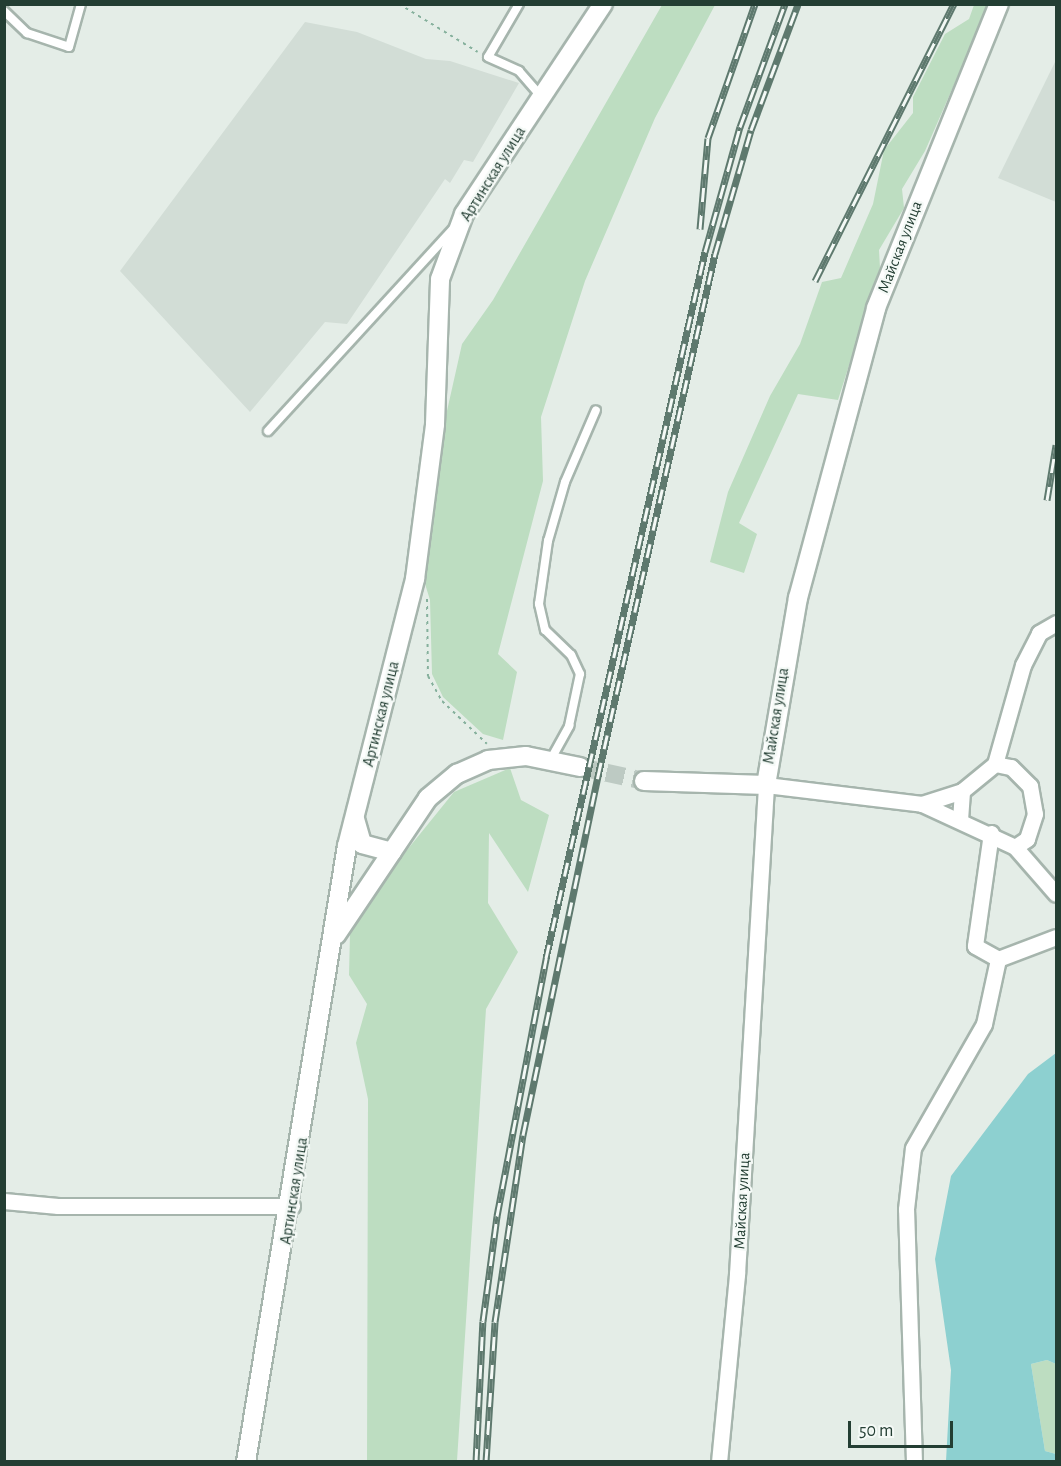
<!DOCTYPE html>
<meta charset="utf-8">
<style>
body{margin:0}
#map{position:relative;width:1061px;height:1466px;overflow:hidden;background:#e4ede7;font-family:"Alegreya Sans",sans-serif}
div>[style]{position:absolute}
.built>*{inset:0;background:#d2ddd6}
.green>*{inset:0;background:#bdddc1}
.water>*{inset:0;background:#8dd0d0}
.secondary-tunnel>*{height:18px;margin-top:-9px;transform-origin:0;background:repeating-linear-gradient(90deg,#bdcac3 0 18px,transparent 0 27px)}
.path>*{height:2px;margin-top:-1px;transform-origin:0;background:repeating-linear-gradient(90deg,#85b09c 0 3px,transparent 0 7.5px)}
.roads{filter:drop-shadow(2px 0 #a6b5ad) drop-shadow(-2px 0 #a6b5ad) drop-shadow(0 2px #a6b5ad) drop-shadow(0 -2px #a6b5ad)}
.lane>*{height:8px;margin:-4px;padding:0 4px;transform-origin:4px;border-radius:4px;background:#fff}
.street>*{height:15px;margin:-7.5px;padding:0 7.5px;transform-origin:7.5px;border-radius:7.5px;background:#fff}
.secondary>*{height:18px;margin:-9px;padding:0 9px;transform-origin:9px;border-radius:9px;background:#fff}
.rail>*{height:7px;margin-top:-3.5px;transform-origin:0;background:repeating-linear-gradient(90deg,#f4f9f6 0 14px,#5e796e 0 28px);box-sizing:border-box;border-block:2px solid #5e796e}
span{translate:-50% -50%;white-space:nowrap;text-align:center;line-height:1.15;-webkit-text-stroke:4.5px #f4f9f6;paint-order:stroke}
.street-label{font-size:16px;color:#233e33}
.frame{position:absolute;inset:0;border:6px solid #233e33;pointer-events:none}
.scale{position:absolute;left:848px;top:1421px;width:105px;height:27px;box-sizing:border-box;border:3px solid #233e33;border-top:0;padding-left:8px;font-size:18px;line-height:21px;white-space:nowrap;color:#233e33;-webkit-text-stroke:4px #f4f9f6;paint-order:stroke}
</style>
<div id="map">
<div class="built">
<i style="clip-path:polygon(305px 22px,357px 32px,426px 59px,450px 61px,519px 83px,473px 162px,464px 160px,450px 183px,445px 179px,347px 324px,325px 322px,250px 412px,120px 271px)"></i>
<i style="clip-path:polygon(1056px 60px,1056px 202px,998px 178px)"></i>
</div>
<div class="green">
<i style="clip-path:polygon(662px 5px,715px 5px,655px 118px,585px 281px,541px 417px,543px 481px,498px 654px,517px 672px,503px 740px,483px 734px,443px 697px,432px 674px,430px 600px,421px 571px,438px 451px,462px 344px,493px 300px)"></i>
<i style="clip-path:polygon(974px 5px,989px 5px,925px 151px,902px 189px,904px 208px,879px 250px,880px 268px,838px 400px,798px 394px,739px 523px,757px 534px,744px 573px,710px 562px,728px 492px,770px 396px,800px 344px,822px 282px,841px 278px,873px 204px,884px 150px,913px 113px,913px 97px,945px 34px,969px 19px)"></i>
<i style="clip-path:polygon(510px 768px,521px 800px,549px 815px,528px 892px,489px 833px,488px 903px,518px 952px,486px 1009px,457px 1461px,367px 1461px,368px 1099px,356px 1043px,367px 1004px,349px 975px,350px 934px,403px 855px,454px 792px)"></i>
<i style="clip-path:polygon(1047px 1360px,1056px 1364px,1056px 1454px,1045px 1451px,1031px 1364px)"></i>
</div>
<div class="water">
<i style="clip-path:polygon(1056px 1053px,1056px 1364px,1047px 1360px,1031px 1364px,1045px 1451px,1056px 1454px,1056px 1461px,946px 1461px,951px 1370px,935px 1259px,951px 1176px,1028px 1074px)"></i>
</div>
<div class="secondary-tunnel">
<i style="left:580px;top:767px;width:66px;rotate:12.3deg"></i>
</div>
<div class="path">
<i style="left:399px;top:4px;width:92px;rotate:31.3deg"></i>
<i style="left:427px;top:599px;width:77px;rotate:89.3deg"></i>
<i style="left:428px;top:676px;width:29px;rotate:61deg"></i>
<i style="left:442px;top:701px;width:62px;rotate:43.7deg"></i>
</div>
<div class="roads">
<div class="lane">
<i style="left:519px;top:4px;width:61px;rotate:120.3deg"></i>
<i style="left:488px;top:57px;width:34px;rotate:24deg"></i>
<i style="left:519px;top:71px;width:33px;rotate:49deg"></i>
<i style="left:4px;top:11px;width:32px;rotate:44deg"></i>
<i style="left:27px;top:33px;width:44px;rotate:18.4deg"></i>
<i style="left:69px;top:47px;width:45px;rotate:-74.4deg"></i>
<i style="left:268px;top:431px;width:273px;rotate:-47.5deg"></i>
<i style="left:551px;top:759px;width:38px;rotate:-61deg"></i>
<i style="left:569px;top:726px;width:53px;rotate:-78.1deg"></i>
<i style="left:580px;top:674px;width:21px;rotate:-115deg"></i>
<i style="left:571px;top:655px;width:36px;rotate:-136deg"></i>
<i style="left:545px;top:630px;width:27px;rotate:-103deg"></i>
<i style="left:539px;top:604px;width:64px;rotate:-81.9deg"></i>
<i style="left:548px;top:541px;width:61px;rotate:-73.9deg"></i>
<i style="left:565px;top:482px;width:78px;rotate:-66.7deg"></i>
</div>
<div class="street">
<i style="left:995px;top:764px;width:16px;rotate:11deg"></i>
<i style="left:1011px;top:767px;width:27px;rotate:45deg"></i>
<i style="left:1030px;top:786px;width:28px;rotate:80deg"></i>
<i style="left:1035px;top:814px;width:26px;rotate:108deg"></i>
<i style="left:1027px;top:839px;width:14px;rotate:146deg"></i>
<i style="left:922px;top:804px;width:42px;rotate:-18deg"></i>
<i style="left:962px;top:791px;width:43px;rotate:-39.3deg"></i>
<i style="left:995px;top:764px;width:103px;rotate:-74.2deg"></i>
<i style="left:1023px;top:665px;width:36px;rotate:-63deg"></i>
<i style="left:1039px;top:633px;width:20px;rotate:-30deg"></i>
<i style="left:960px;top:820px;width:29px;rotate:-86deg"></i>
<i style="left:991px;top:833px;width:114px;rotate:98.1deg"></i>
<i style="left:975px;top:946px;width:26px;rotate:29deg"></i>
<i style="left:998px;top:959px;width:62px;rotate:-20.8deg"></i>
<i style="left:4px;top:1201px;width:54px;rotate:5.3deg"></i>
<i style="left:58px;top:1206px;width:234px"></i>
<i style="left:719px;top:1462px;width:189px;rotate:-84.5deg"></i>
<i style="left:737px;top:1274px;width:490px;rotate:-86.6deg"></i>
<i style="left:766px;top:785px;width:157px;rotate:6.9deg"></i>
<i style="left:922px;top:804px;width:102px;rotate:24.8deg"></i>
<i style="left:1015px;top:847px;width:62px;rotate:48.9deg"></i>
<i style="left:914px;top:1462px;width:253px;rotate:-91.8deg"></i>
<i style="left:906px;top:1209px;width:61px;rotate:-83.5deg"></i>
<i style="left:913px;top:1148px;width:143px;rotate:-60.2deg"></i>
<i style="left:984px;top:1024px;width:66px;rotate:-77.8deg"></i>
</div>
<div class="secondary">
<i style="left:644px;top:781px;width:122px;rotate:1.9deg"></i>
<i style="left:766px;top:785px;width:190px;rotate:-80.3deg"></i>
<i style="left:798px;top:598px;width:300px;rotate:-74.9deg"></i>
<i style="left:876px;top:308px;width:328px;rotate:-68deg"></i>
<i style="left:355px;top:819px;width:26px;rotate:74deg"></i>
<i style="left:362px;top:844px;width:31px;rotate:15deg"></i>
<i style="left:336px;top:935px;width:165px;rotate:-56.1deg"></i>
<i style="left:428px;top:798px;width:38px;rotate:-40deg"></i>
<i style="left:457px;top:774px;width:34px;rotate:-24deg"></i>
<i style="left:488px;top:760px;width:38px;rotate:-6deg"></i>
<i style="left:526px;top:756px;width:55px;rotate:11.5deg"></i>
<i style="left:246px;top:1462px;width:624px;rotate:-80.69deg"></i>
<i style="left:347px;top:846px;width:276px;rotate:-75.7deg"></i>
<i style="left:415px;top:579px;width:156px;rotate:-82.6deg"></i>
<i style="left:435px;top:424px;width:145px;rotate:-88deg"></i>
<i style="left:440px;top:279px;width:69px;rotate:-69.7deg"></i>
<i style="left:464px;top:214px;width:252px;rotate:-56.5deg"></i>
</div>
</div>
<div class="rail">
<i style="left:700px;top:229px;width:91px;rotate:-85deg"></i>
<i style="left:708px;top:138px;width:142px;rotate:-70.7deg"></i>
<i style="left:815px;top:281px;width:310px;rotate:-63.4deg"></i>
<i style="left:1047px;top:500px;width:56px;rotate:-80.7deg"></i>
<i style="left:476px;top:1462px;width:141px;rotate:-87.2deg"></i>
<i style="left:483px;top:1321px;width:106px;rotate:-82.4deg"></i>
<i style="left:497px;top:1216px;width:263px;rotate:-79.2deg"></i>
<i style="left:546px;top:958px;width:724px;rotate:-77.31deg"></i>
<i style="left:705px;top:252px;width:130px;rotate:-74.4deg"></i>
<i style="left:740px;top:127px;width:131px;rotate:-69.9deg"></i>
<i style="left:486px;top:1462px;width:140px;rotate:-86.3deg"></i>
<i style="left:495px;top:1322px;width:189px;rotate:-81.5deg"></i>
<i style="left:523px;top:1135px;width:367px;rotate:-78.2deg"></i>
<i style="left:598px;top:776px;width:535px;rotate:-77.37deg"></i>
<i style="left:715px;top:254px;width:129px;rotate:-73.8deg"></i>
<i style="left:751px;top:130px;width:134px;rotate:-69.5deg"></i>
</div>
<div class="street-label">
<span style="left:493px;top:174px;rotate:-58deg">Артинская улица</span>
<span style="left:900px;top:247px;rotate:-69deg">Майская улица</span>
<span style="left:381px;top:714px;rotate:-76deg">Артинская улица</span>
<span style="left:776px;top:716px;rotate:-81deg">Майская улица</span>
<span style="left:294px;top:1191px;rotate:-81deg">Артинская улица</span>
<span style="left:742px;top:1201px;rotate:-87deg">Майская улица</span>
</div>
<div class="frame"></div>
<div class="scale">50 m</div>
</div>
